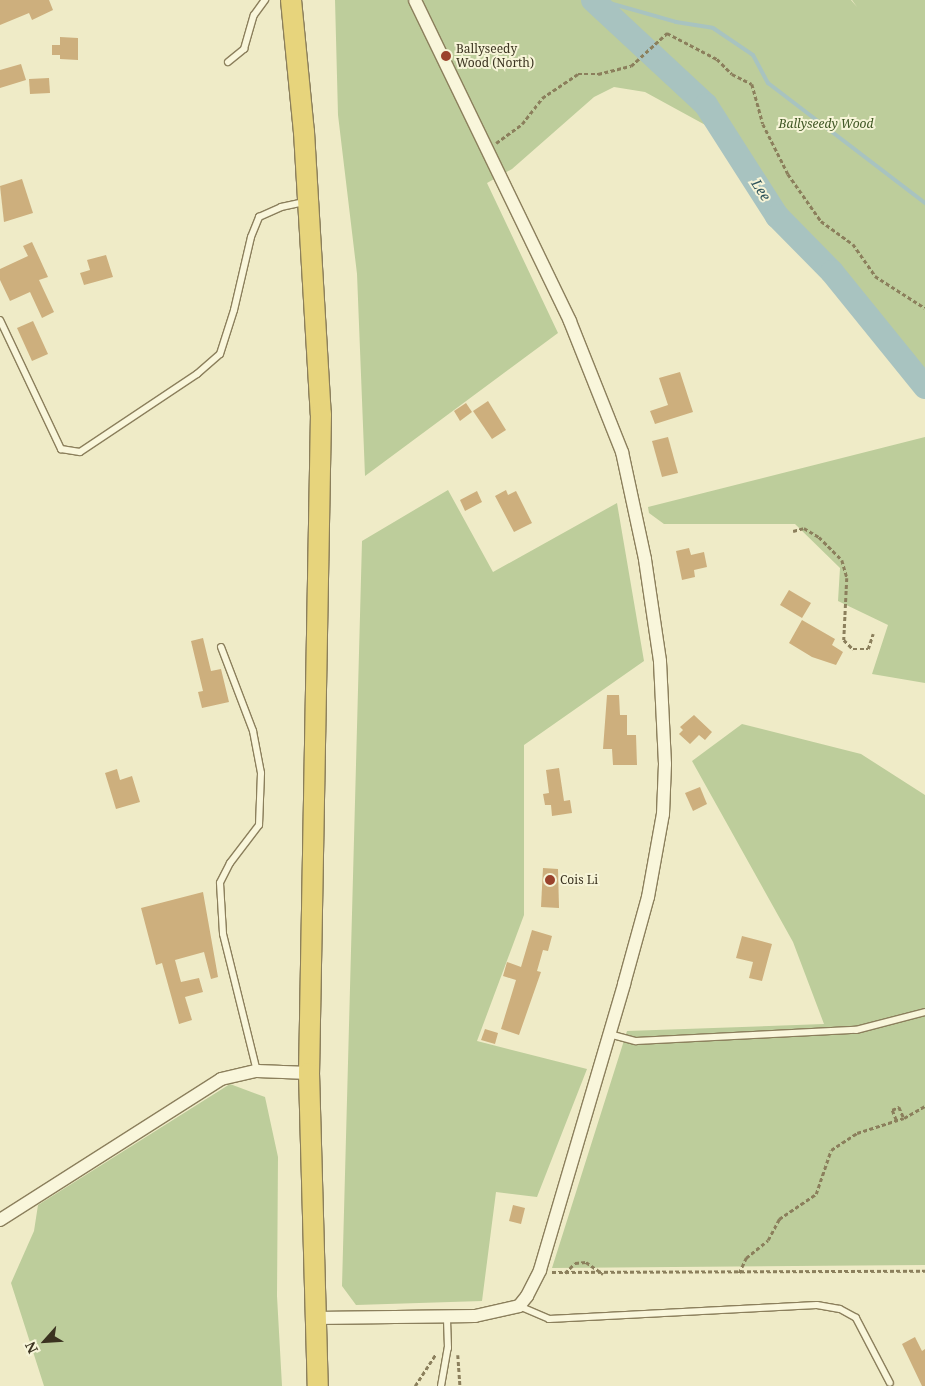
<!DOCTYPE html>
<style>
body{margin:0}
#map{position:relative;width:925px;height:1386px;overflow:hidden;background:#efebc7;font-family:"Noto Serif",serif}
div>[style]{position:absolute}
.green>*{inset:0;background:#bdcd9b}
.stream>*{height:4px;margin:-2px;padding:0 2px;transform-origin:2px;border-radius:2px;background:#a8c3c0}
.river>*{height:24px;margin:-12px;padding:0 12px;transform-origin:12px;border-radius:12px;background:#a8c3c0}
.building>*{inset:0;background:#cdaf7d}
.path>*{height:2.5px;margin-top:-1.25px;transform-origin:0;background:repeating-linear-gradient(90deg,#8b7f5c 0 4px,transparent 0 6.5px)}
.roads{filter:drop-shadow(1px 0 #8b7f5c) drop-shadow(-1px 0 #8b7f5c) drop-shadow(0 1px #8b7f5c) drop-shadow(0 -1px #8b7f5c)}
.service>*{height:6px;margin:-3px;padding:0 3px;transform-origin:3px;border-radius:3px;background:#f9f6db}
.minor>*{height:12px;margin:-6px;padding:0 6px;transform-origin:6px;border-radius:6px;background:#f9f6db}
.trunk>*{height:20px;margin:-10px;padding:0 10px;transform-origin:10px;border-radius:10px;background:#e7d47c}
.dots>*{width:14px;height:14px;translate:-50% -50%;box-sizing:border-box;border:2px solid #f6f4d7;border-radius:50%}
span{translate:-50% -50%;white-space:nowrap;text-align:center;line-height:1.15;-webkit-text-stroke:4px #f6f4d7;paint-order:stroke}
.poi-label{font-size:12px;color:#3b3320}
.left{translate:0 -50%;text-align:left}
.park-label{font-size:12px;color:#415826;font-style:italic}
.water-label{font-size:14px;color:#2f545b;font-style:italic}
.north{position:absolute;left:20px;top:1316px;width:50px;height:50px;-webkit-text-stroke:4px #f6f4d7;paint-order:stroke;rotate:244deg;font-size:14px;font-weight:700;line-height:20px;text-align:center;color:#3b3320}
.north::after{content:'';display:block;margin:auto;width:18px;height:22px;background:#3b3320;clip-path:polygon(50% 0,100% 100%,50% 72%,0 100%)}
</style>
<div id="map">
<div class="green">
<i style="clip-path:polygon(335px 0,851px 0,857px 7px,852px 0,925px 0,925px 397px,832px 282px,772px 221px,709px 127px,645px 92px,614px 87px,594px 97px,512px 169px,487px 183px,558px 333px,365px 476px,357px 274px,338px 115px)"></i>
<i style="clip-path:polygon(925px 437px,925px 683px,872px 674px,888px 625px,838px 601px,840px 568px,795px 524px,664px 524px,649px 513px,648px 507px)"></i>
<i style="clip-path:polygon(448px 490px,493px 572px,617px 503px,644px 661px,524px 745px,524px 915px,477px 1041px,587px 1069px,537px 1197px,496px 1192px,482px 1301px,356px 1305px,342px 1286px,362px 541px)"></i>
<i style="clip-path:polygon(742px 724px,861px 754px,925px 795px,925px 1265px,552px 1268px,627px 1031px,824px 1024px,793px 942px,692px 761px)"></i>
<i style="clip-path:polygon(230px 1084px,265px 1097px,278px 1157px,277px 1296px,282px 1386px,44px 1386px,11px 1283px,34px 1231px,38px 1205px)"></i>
</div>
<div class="stream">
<i style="left:599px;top:0;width:80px;rotate:15.9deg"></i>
<i style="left:676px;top:22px;width:37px;rotate:9deg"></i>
<i style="left:713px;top:28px;width:48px;rotate:34deg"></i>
<i style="left:753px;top:55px;width:32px;rotate:62deg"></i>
<i style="left:768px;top:83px;width:198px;rotate:37.4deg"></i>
</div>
<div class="river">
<i style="left:593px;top:0;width:154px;rotate:42.9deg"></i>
<i style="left:706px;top:105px;width:132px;rotate:57.4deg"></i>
<i style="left:777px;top:216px;width:78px;rotate:45.5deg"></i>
<i style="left:832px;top:272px;width:148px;rotate:51deg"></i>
</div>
<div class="building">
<i style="clip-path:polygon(0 0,49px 0,53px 10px,32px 20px,29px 13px,0 25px)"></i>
<i style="clip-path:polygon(60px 37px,78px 38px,78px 60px,60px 59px,60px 55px,52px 55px,52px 45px,60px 45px)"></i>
<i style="clip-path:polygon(21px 64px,26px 80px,0 88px,0 70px)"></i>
<i style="clip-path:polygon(49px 78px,50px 93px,30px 94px,29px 79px)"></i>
<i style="clip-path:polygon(22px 179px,33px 213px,4px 222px,0 186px)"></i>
<i style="clip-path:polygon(32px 242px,48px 277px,39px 280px,54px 312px,42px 318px,30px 292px,10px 301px,0 280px,0 269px,28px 256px,23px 246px)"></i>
<i style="clip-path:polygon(106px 255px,113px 277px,84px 285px,80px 273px,90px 270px,87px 260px)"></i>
<i style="clip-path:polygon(33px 321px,48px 354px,32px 361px,17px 328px)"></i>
<i style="clip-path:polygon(680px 372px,693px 412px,655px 424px,650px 411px,668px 405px,659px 378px)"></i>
<i style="clip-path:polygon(488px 401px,506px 430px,492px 439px,473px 411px)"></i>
<i style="clip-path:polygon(466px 403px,472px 412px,460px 421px,454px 411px)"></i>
<i style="clip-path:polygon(668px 437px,678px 473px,662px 477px,652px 441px)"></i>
<i style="clip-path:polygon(506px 490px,508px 495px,516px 491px,532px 523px,514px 532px,495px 496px)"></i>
<i style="clip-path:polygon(477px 491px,482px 502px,465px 511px,460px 500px)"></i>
<i style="clip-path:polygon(689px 548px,691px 555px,704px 552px,707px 567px,694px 570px,695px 577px,682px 580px,676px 551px)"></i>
<i style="clip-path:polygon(789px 590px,811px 603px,802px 618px,780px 605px)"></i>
<i style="clip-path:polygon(802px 620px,835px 639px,832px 645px,843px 652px,836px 665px,812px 657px,789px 643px)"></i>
<i style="clip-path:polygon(203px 638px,211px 671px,221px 669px,229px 702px,202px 708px,198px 692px,203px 691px,191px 641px)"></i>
<i style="clip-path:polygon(607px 695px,619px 695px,620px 715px,627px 715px,627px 735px,636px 735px,637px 765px,613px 765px,612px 749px,603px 749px)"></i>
<i style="clip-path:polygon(694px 715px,712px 732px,705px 740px,699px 735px,690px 744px,679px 734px,683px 730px,680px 727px)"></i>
<i style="clip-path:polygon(559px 768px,564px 801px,570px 800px,572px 813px,552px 816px,551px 805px,545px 805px,543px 794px,549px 793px,546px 770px)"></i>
<i style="clip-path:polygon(117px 769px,120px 780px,132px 776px,140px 802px,116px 809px,105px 773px)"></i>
<i style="clip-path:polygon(700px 787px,707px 804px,693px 811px,685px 793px)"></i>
<i style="clip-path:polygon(543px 868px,558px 869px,559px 908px,541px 907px)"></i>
<i style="clip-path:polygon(203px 892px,218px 977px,211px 979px,204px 952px,175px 960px,181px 982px,199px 978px,203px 992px,185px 997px,192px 1020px,179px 1024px,162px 963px,156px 965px,141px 908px)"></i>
<i style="clip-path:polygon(532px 930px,552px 936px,548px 951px,543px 950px,537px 971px,541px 972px,519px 1035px,501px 1029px,516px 980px,503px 976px,507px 962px,521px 967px)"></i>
<i style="clip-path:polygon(742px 936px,772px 944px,762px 981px,749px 978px,753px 962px,736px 958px)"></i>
<i style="clip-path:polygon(485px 1029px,498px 1033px,495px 1044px,481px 1040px)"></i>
<i style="clip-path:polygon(513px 1205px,525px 1208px,521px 1224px,509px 1221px)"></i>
<i style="clip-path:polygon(915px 1337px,922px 1351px,925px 1349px,925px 1386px,922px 1386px,902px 1344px)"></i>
</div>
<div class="path">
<i style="left:496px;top:143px;width:32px;rotate:-36deg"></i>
<i style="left:522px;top:124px;width:33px;rotate:-52deg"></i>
<i style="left:542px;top:98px;width:43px;rotate:-33.7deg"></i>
<i style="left:578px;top:74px;width:20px"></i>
<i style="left:598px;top:74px;width:34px;rotate:-14deg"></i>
<i style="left:631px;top:66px;width:49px;rotate:-42.5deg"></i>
<i style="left:667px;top:33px;width:56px;rotate:27.5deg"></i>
<i style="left:717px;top:59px;width:21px;rotate:45deg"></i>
<i style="left:732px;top:74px;width:22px;rotate:27deg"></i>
<i style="left:752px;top:84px;width:41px;rotate:74.6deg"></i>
<i style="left:763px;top:124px;width:56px;rotate:63.4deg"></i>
<i style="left:788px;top:174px;width:57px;rotate:54.9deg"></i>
<i style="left:821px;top:221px;width:39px;rotate:36deg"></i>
<i style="left:853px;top:244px;width:39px;rotate:55deg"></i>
<i style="left:875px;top:276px;width:59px;rotate:32.6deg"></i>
<i style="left:793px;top:531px;width:11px;rotate:-15deg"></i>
<i style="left:804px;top:528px;width:17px;rotate:31deg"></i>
<i style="left:819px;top:537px;width:33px;rotate:45deg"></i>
<i style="left:842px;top:560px;width:19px;rotate:74deg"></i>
<i style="left:847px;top:578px;width:62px;rotate:92.8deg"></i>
<i style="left:844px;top:640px;width:13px;rotate:45deg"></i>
<i style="left:853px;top:649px;width:15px"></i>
<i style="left:868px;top:649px;width:16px;rotate:-72deg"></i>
<i style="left:896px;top:1120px;width:11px;rotate:-112deg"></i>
<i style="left:892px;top:1110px;width:8px;rotate:-23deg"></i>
<i style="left:899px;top:1107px;width:12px;rotate:66deg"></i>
<i style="left:552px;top:1272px;width:373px;rotate:-0.2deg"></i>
<i style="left:565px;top:1273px;width:14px;rotate:-45deg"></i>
<i style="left:575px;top:1263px;width:11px;rotate:-5deg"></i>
<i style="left:586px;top:1262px;width:21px;rotate:35deg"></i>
<i style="left:739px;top:1273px;width:17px;rotate:-65deg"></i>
<i style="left:746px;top:1258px;width:28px;rotate:-39deg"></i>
<i style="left:768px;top:1240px;width:24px;rotate:-62deg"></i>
<i style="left:779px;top:1219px;width:45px;rotate:-34deg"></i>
<i style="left:816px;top:1194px;width:46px;rotate:-71.2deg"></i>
<i style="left:831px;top:1150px;width:31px;rotate:-33deg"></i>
<i style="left:857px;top:1133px;width:49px;rotate:-17.7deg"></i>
<i style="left:904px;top:1118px;width:24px;rotate:-30deg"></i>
<i style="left:458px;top:1355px;width:31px;rotate:86deg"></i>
<i style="left:415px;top:1386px;width:38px;rotate:-57deg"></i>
</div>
<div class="roads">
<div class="service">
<i style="left:228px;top:62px;width:21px;rotate:-39deg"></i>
<i style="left:244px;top:49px;width:35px;rotate:-74deg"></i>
<i style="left:254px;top:15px;width:19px;rotate:-54deg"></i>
<i style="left:0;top:320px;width:143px;rotate:64.7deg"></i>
<i style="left:61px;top:449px;width:19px;rotate:9deg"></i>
<i style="left:80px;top:452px;width:141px;rotate:-33.7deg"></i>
<i style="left:197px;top:374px;width:30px;rotate:-41deg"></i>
<i style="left:220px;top:354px;width:46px;rotate:-72.3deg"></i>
<i style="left:234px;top:310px;width:75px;rotate:-76.9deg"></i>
<i style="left:251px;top:237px;width:22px;rotate:-68deg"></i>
<i style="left:259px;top:217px;width:24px;rotate:-24deg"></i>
<i style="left:281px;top:207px;width:25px;rotate:-12deg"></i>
<i style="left:221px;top:647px;width:90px;rotate:69.1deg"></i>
<i style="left:253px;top:731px;width:43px;rotate:79.2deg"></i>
<i style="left:261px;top:773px;width:52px;rotate:92.2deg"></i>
<i style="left:259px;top:825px;width:48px;rotate:127.3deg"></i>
<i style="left:230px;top:863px;width:22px;rotate:117deg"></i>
<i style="left:220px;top:883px;width:51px;rotate:86.6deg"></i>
<i style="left:223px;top:934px;width:141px;rotate:76.1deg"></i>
<i style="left:609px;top:1034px;width:28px;rotate:15deg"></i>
<i style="left:636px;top:1041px;width:220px;rotate:-2.9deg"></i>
<i style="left:856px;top:1030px;width:71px;rotate:-14.6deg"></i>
<i style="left:519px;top:1306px;width:33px;rotate:23deg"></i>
<i style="left:549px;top:1319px;width:268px;rotate:-3deg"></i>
<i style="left:817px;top:1305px;width:23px;rotate:10deg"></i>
<i style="left:840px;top:1309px;width:18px;rotate:29deg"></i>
<i style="left:856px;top:1318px;width:73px;rotate:62.4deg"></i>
<i style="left:441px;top:1386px;width:39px;rotate:-80deg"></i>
<i style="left:448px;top:1348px;width:30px;rotate:-92deg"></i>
</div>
<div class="minor">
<i style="left:0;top:1220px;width:262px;rotate:-32.5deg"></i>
<i style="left:221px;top:1079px;width:37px;rotate:-13deg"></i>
<i style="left:257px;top:1071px;width:52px;rotate:2.2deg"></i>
<i style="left:315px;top:1318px;width:160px;rotate:-0.7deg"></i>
<i style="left:475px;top:1316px;width:45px;rotate:-12.8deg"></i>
<i style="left:519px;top:1306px;width:13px;rotate:-51deg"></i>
<i style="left:527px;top:1296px;width:29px;rotate:-63deg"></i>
<i style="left:540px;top:1270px;width:298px;rotate:-73.6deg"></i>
<i style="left:624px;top:984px;width:90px;rotate:-74.6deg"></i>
<i style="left:648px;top:897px;width:84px;rotate:-79.8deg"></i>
<i style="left:663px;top:814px;width:50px;rotate:-87.7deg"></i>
<i style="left:665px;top:764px;width:103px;rotate:-92.8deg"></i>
<i style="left:660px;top:661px;width:103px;rotate:-98.4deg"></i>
<i style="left:645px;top:559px;width:109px;rotate:-102.1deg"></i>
<i style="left:622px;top:452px;width:141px;rotate:-111.7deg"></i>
<i style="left:570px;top:321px;width:356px;rotate:-115.8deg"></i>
</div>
<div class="trunk">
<i style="left:291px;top:0;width:133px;rotate:84.4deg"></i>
<i style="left:304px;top:132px;width:283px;rotate:86.6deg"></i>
<i style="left:321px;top:414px;width:659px;rotate:91.04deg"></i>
<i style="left:309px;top:1073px;width:313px;rotate:88.4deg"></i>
</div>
</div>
<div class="dots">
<i style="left:446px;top:56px;background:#9a422c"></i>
<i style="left:550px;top:880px;background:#9a422c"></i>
</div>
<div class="poi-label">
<span class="left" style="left:456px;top:56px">Ballyseedy<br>Wood (North)</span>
<span class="left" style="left:560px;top:880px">Cois Li</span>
</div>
<div class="park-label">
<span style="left:826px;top:124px">Ballyseedy Wood</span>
</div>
<div class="water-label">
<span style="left:761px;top:190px;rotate:57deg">Lee</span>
</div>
<div class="north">N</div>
</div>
